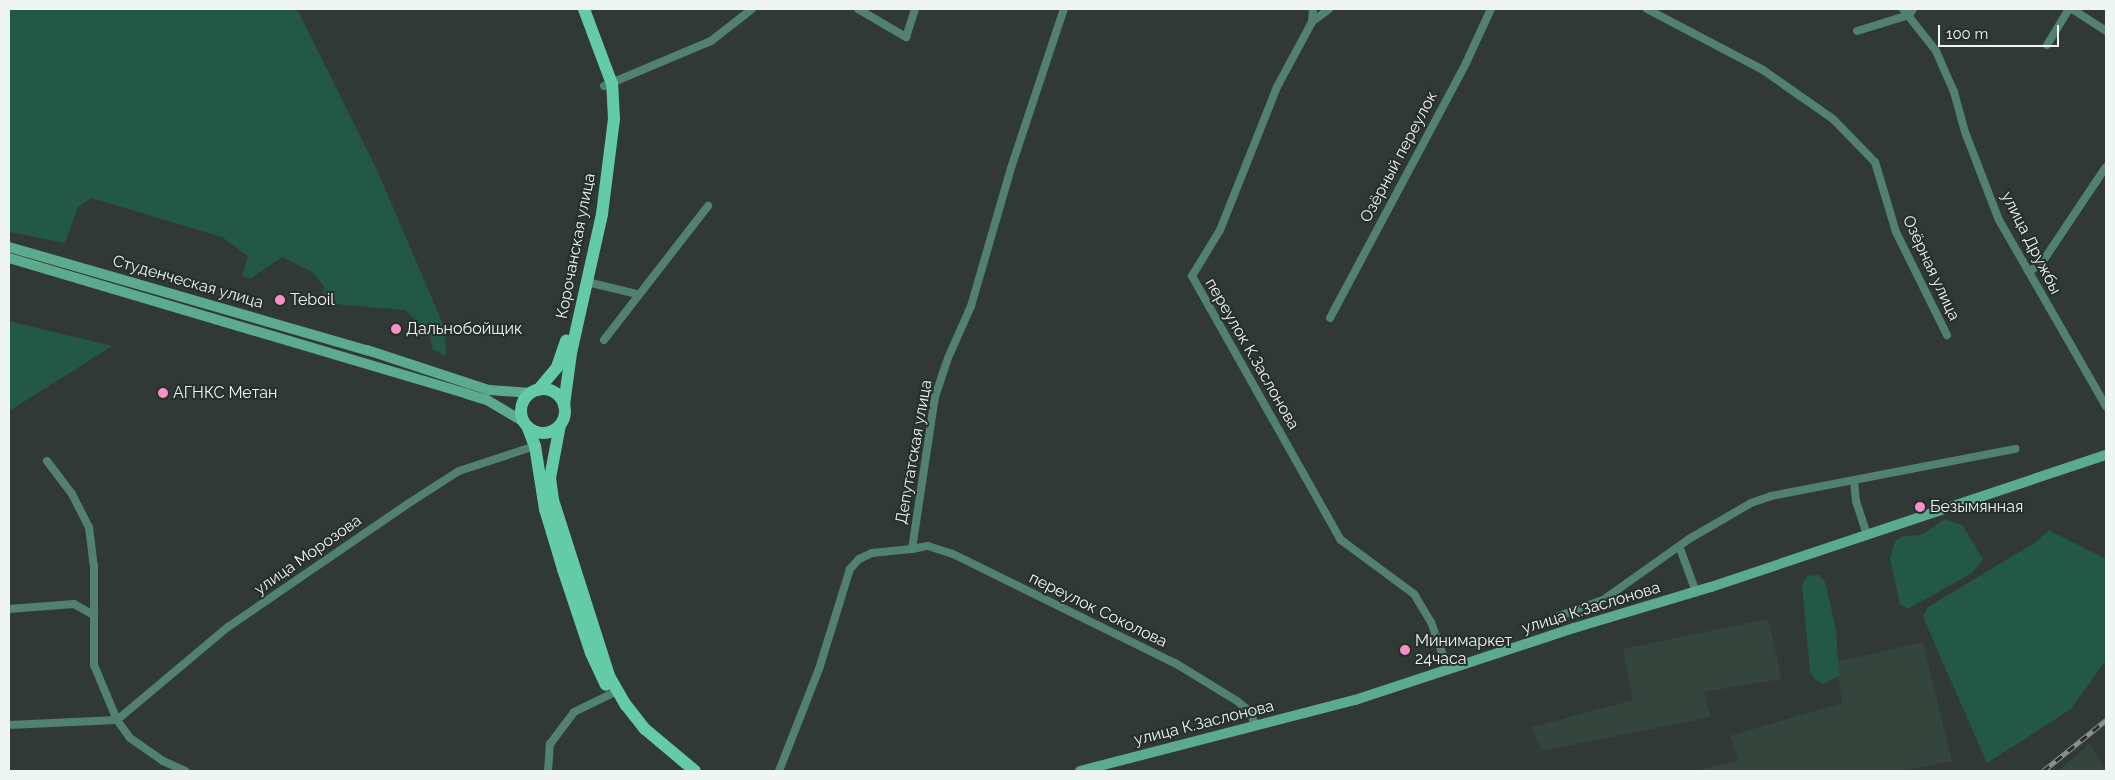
<!DOCTYPE html>
<meta charset="utf-8">
<style>
body{margin:0}
#map{position:relative;width:2115px;height:780px;overflow:hidden;background:#303935;font-family:Raleway,sans-serif}
div>[style]{position:absolute}
.built>*{inset:0;background:#34453e}
.green>*{inset:0;background:#245846}
.street>*{height:8px;margin:-4px;padding:0 4px;transform-origin:4px;border-radius:4px;background:#52816f}
.secondary>*{height:10px;margin:-5px;padding:0 5px;transform-origin:5px;border-radius:5px;background:#5dab8e}
.primary>*{height:12px;margin:-6px;padding:0 6px;transform-origin:6px;border-radius:6px;background:#63cba6}
.primary>.ring{margin:-6px;padding:0;box-sizing:content-box;background:none;border:12px solid #63cba6;border-radius:50%}
.rail>*{height:4.5px;margin-top:-2.25px;transform-origin:0;background:repeating-linear-gradient(90deg,#262f2b 0 8px,#8d9592 0 16px);box-sizing:border-box;border-block:1px solid #8d9592}
.dots>*{width:14px;height:14px;translate:-50% -50%;box-sizing:border-box;border:2px solid #262f2b;border-radius:50%}
span{translate:-50% -50%;white-space:nowrap;text-align:center;line-height:1.15;-webkit-text-stroke:4px #262f2b;paint-order:stroke}
.street-label{font-size:16px;color:#eef5f2}
.poi-label{font-size:16px;color:#eef5f2}
.left{translate:0 -50%;text-align:left}
.frame{position:absolute;inset:0;border:10px solid #eef5f2;pointer-events:none}
.scale{position:absolute;left:1938px;top:25px;width:121px;height:22px;box-sizing:border-box;border:2px solid #eef5f2;border-top:0;padding-left:6px;font-size:15px;line-height:18px;white-space:nowrap;color:#eef5f2;-webkit-text-stroke:4px #262f2b;paint-order:stroke}
</style>
<div id="map">
<div class="built">
<i style="clip-path:polygon(1768px 619px,1782px 679px,1704px 692px,1711px 717px,1541px 751px,1532px 727px,1633px 700px,1623px 649px)"></i>
<i style="clip-path:polygon(1923px 642px,1952px 761px,1902px 771px,1692px 771px,1738px 761px,1730px 736px,1842px 703px,1836px 662px)"></i>
<i style="clip-path:polygon(2090px 743px,2106px 771px,2058px 771px)"></i>
</div>
<div class="green">
<i style="clip-path:polygon(9px 9px,297px 9px,378px 172px,445px 329px,446px 356px,433px 350px,429px 333px,405px 310px,335px 304px,323px 300px,324px 286px,312px 272px,282px 257px,250px 279px,242px 276px,248px 256px,222px 237px,91px 198px,78px 207px,65px 243px,9px 232px)"></i>
<i style="clip-path:polygon(9px 321px,112px 346px,9px 411px)"></i>
<i style="clip-path:polygon(1945px 519px,1963px 526px,1983px 559px,1972px 573px,1908px 609px,1900px 604px,1890px 559px,1895px 541px,1903px 536px,1921px 535px)"></i>
<i style="clip-path:polygon(2049px 530px,2106px 559px,2106px 660px,2071px 709px,1987px 763px,1923px 617px,1928px 607px,2036px 542px)"></i>
<i style="clip-path:polygon(1819px 575px,1825px 582px,1836px 629px,1839px 676px,1823px 684px,1814px 679px,1810px 671px,1802px 585px,1807px 576px)"></i>
</div>
<div class="street">
<i style="left:858px;top:9px;width:56px;rotate:30.3deg"></i>
<i style="left:906px;top:37px;width:29px;rotate:-72deg"></i>
<i style="left:1329px;top:9px;width:21px;rotate:143deg"></i>
<i style="left:1312px;top:22px;width:74px;rotate:118.3deg"></i>
<i style="left:1277px;top:87px;width:154px;rotate:111.7deg"></i>
<i style="left:1220px;top:230px;width:54px;rotate:121.3deg"></i>
<i style="left:1192px;top:276px;width:303px;rotate:60.6deg"></i>
<i style="left:1341px;top:540px;width:91px;rotate:36.5deg"></i>
<i style="left:1414px;top:594px;width:33px;rotate:59deg"></i>
<i style="left:1431px;top:622px;width:50px;rotate:70.1deg"></i>
<i style="left:1647px;top:9px;width:131px;rotate:27.7deg"></i>
<i style="left:1763px;top:70px;width:85px;rotate:35deg"></i>
<i style="left:1833px;top:119px;width:60px;rotate:45.7deg"></i>
<i style="left:1875px;top:162px;width:73px;rotate:73.3deg"></i>
<i style="left:1896px;top:232px;width:115px;rotate:63.7deg"></i>
<i style="left:1903px;top:9px;width:53px;rotate:51.8deg"></i>
<i style="left:1936px;top:51px;width:45px;rotate:66.3deg"></i>
<i style="left:1954px;top:92px;width:41px;rotate:74.6deg"></i>
<i style="left:1965px;top:132px;width:94px;rotate:68.9deg"></i>
<i style="left:1999px;top:220px;width:215px;rotate:60.1deg"></i>
<i style="left:2072px;top:9px;width:40px;rotate:32.9deg"></i>
<i style="left:1312px;top:22px;width:13px;rotate:-86deg"></i>
<i style="left:1857px;top:31px;width:54px;rotate:-17.1deg"></i>
<i style="left:1909px;top:15px;width:7px;rotate:-56deg"></i>
<i style="left:2047px;top:45px;width:42px;rotate:-58.6deg"></i>
<i style="left:604px;top:86px;width:116px;rotate:-22.8deg"></i>
<i style="left:711px;top:41px;width:52px;rotate:-38deg"></i>
<i style="left:2029px;top:272px;width:18px;rotate:-38deg"></i>
<i style="left:2043px;top:261px;width:113px;rotate:-56.2deg"></i>
<i style="left:587px;top:282px;width:51px;rotate:13.5deg"></i>
<i style="left:1330px;top:318px;width:289px;rotate:-61.9deg"></i>
<i style="left:1466px;top:63px;width:60px;rotate:-65.2deg"></i>
<i style="left:604px;top:340px;width:170px;rotate:-52.2deg"></i>
<i style="left:47px;top:461px;width:41px;rotate:52.9deg"></i>
<i style="left:72px;top:494px;width:37px;rotate:63deg"></i>
<i style="left:89px;top:527px;width:38px;rotate:83deg"></i>
<i style="left:94px;top:565px;width:100px;rotate:90deg"></i>
<i style="left:94px;top:665px;width:60px;rotate:67.3deg"></i>
<i style="left:117px;top:720px;width:145px;rotate:-40deg"></i>
<i style="left:228px;top:627px;width:216px;rotate:-34.4deg"></i>
<i style="left:406px;top:505px;width:63px;rotate:-32.7deg"></i>
<i style="left:459px;top:471px;width:80px;rotate:-18.2deg"></i>
<i style="left:1854px;top:480px;width:21px;rotate:85deg"></i>
<i style="left:1856px;top:501px;width:36px;rotate:72deg"></i>
<i style="left:912px;top:549px;width:16px;rotate:-11deg"></i>
<i style="left:928px;top:546px;width:26px;rotate:18deg"></i>
<i style="left:953px;top:554px;width:247px;rotate:26.2deg"></i>
<i style="left:1175px;top:663px;width:73px;rotate:31.5deg"></i>
<i style="left:1237px;top:701px;width:14px;rotate:39deg"></i>
<i style="left:1248px;top:710px;width:17px;rotate:62deg"></i>
<i style="left:1681px;top:551px;width:44px;rotate:69.9deg"></i>
<i style="left:9px;top:609px;width:65px;rotate:-4.4deg"></i>
<i style="left:74px;top:604px;width:23px;rotate:29deg"></i>
<i style="left:1548px;top:620px;width:59px;rotate:-20deg"></i>
<i style="left:1603px;top:600px;width:105px;rotate:-35.3deg"></i>
<i style="left:1689px;top:539px;width:72px;rotate:-30.1deg"></i>
<i style="left:1751px;top:503px;width:21px;rotate:-19deg"></i>
<i style="left:1771px;top:496px;width:249px;rotate:-10.9deg"></i>
<i style="left:9px;top:725px;width:108px;rotate:-2.7deg"></i>
<i style="left:117px;top:720px;width:22px;rotate:54deg"></i>
<i style="left:130px;top:738px;width:40px;rotate:34.9deg"></i>
<i style="left:163px;top:761px;width:24px;rotate:24deg"></i>
<i style="left:548px;top:771px;width:27px;rotate:-86deg"></i>
<i style="left:550px;top:744px;width:40px;rotate:-53deg"></i>
<i style="left:574px;top:712px;width:41px;rotate:-25.9deg"></i>
<i style="left:779px;top:771px;width:110px;rotate:-68.6deg"></i>
<i style="left:819px;top:669px;width:105px;rotate:-72.8deg"></i>
<i style="left:850px;top:569px;width:13px;rotate:-48deg"></i>
<i style="left:859px;top:559px;width:14px;rotate:-25deg"></i>
<i style="left:872px;top:553px;width:40px;rotate:-5.7deg"></i>
<i style="left:912px;top:549px;width:154px;rotate:-81.4deg"></i>
<i style="left:935px;top:397px;width:41px;rotate:-71.6deg"></i>
<i style="left:948px;top:358px;width:57px;rotate:-66.1deg"></i>
<i style="left:971px;top:306px;width:144px;rotate:-73.8deg"></i>
<i style="left:1011px;top:168px;width:168px;rotate:-71.6deg"></i>
</div>
<div class="secondary">
<i style="left:9px;top:247px;width:373px;rotate:16.1deg"></i>
<i style="left:367px;top:350px;width:128px;rotate:18.2deg"></i>
<i style="left:489px;top:390px;width:42px;rotate:4.1deg"></i>
<i style="left:9px;top:258px;width:478px;rotate:16.5deg"></i>
<i style="left:467px;top:394px;width:21px;rotate:17deg"></i>
<i style="left:487px;top:400px;width:43px;rotate:30.7deg"></i>
<i style="left:1080px;top:771px;width:284px;rotate:-14.5deg"></i>
<i style="left:1355px;top:700px;width:231px;rotate:-18.2deg"></i>
<i style="left:1574px;top:628px;width:143px;rotate:-16.7deg"></i>
<i style="left:1711px;top:587px;width:416px;rotate:-18.5deg"></i>
</div>
<div class="primary">
<i class="ring" style="left:521px;top:389px;width:32px;height:32px"></i>
<i style="left:538px;top:390px;width:30px;rotate:-50deg"></i>
<i style="left:557px;top:367px;width:28px;rotate:-71deg"></i>
<i style="left:564px;top:405px;width:52px;rotate:-82.3deg"></i>
<i style="left:571px;top:353px;width:142px;rotate:-77.4deg"></i>
<i style="left:602px;top:214px;width:96px;rotate:-82.8deg"></i>
<i style="left:614px;top:119px;width:35px;rotate:-93deg"></i>
<i style="left:612px;top:84px;width:80px;rotate:-110.5deg"></i>
<i style="left:560px;top:425px;width:54px;rotate:100.7deg"></i>
<i style="left:550px;top:478px;width:22px;rotate:82deg"></i>
<i style="left:553px;top:500px;width:185px;rotate:72.3deg"></i>
<i style="left:609px;top:676px;width:34px;rotate:60deg"></i>
<i style="left:626px;top:705px;width:31px;rotate:52deg"></i>
<i style="left:645px;top:729px;width:65px;rotate:40deg"></i>
<i style="left:528px;top:428px;width:19px;rotate:69deg"></i>
<i style="left:535px;top:446px;width:64px;rotate:81deg"></i>
<i style="left:545px;top:509px;width:63px;rotate:73.3deg"></i>
<i style="left:563px;top:569px;width:89px;rotate:71.6deg"></i>
<i style="left:591px;top:653px;width:35px;rotate:65deg"></i>
</div>
<div class="rail">
<i style="left:2043px;top:771px;width:81px;rotate:-39deg"></i>
</div>
<div class="dots">
<i style="left:280px;top:300px;background:#fa8fc8"></i>
<i style="left:396px;top:329px;background:#fa8fc8"></i>
<i style="left:163px;top:393px;background:#fa8fc8"></i>
<i style="left:1920px;top:507px;background:#fa8fc8"></i>
<i style="left:1405px;top:650px;background:#fa8fc8"></i>
</div>
<div class="street-label">
<span style="left:1399px;top:157px;rotate:-62deg">Озёрный переулок</span>
<span style="left:2031px;top:243px;rotate:63deg">улица Дружбы</span>
<span style="left:576px;top:246px;rotate:-79deg">Корочанская улица</span>
<span style="left:1931px;top:268px;rotate:65deg">Озёрная улица</span>
<span style="left:188px;top:282px;rotate:16deg">Студенческая улица</span>
<span style="left:1252px;top:354px;rotate:60deg">переулок К.Заслонова</span>
<span style="left:914px;top:452px;rotate:-80deg">Депутатская улица</span>
<span style="left:308px;top:555px;rotate:-35deg">улица Морозова</span>
<span style="left:1591px;top:608px;rotate:-17deg">улица К.Заслонова</span>
<span style="left:1098px;top:610px;rotate:26deg">переулок Соколова</span>
<span style="left:1204px;top:723px;rotate:-14deg">улица К.Заслонова</span>
</div>
<div class="poi-label">
<span class="left" style="left:290px;top:300px">Teboil</span>
<span class="left" style="left:406px;top:329px">Дальнобойщик</span>
<span class="left" style="left:173px;top:393px">АГНКС Метан</span>
<span class="left" style="left:1930px;top:507px">Безымянная</span>
<span class="left" style="left:1415px;top:650px">Минимаркет<br>24часа</span>
</div>
<div class="frame"></div>
<div class="scale">100 m</div>
</div>
